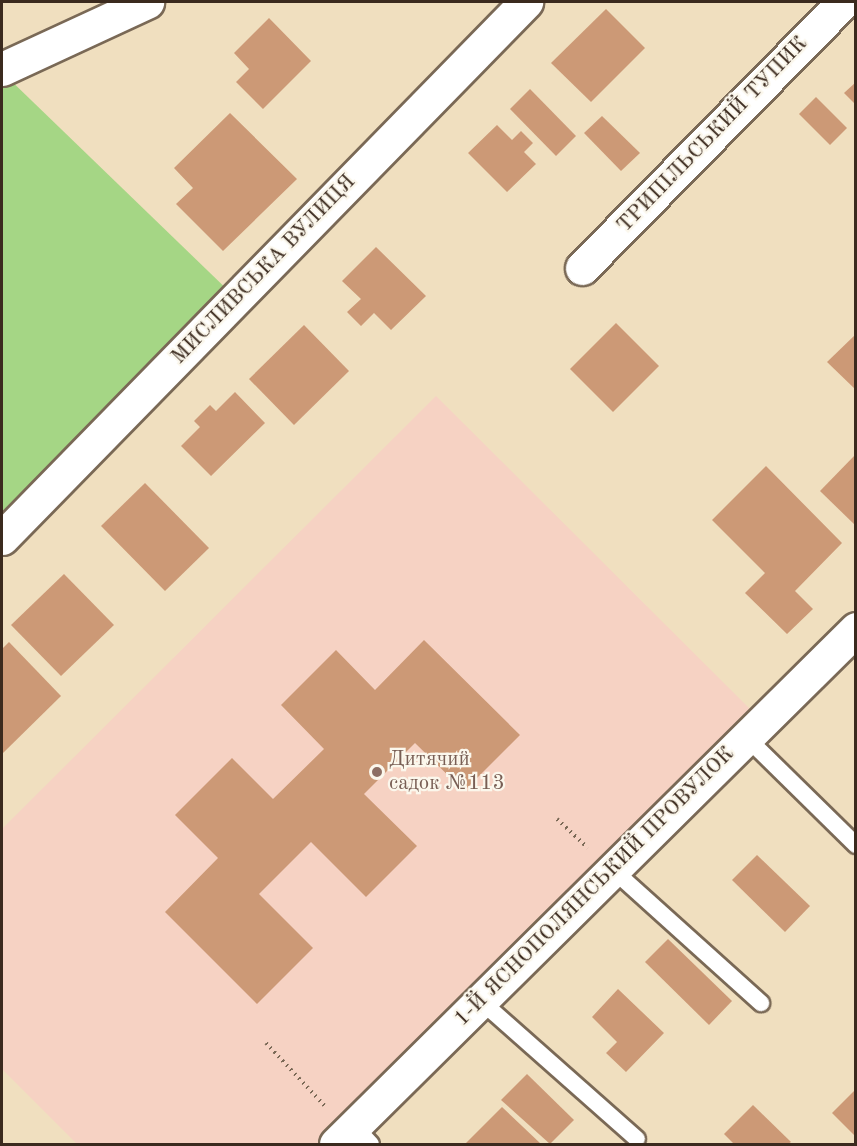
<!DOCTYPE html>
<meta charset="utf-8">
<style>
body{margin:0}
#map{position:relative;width:857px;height:1146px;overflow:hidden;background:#f0dfbf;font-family:"Old Standard TT",serif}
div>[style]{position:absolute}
.built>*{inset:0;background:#f6d2c3}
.green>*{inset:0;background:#a5d685}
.building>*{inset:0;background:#cc9976}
.path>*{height:4px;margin-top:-2px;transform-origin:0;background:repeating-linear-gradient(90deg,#7a6956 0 1.5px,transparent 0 6px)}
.roads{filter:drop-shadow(2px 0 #7a6956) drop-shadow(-2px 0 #7a6956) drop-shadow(0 2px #7a6956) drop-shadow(0 -2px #7a6956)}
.lane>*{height:16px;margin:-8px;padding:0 8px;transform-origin:8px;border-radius:8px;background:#fff}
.street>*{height:33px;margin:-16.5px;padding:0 16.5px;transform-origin:16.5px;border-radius:16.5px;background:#fff}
.dots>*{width:16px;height:16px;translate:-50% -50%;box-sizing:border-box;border:3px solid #fbf7ec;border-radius:50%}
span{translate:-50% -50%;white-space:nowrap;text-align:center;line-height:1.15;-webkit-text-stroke:4.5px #fbf7ec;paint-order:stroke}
.street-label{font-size:21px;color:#3b2a1e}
.education-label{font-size:21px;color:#785e54}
.left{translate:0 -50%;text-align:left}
.frame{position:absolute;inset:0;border:3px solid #3b2a1e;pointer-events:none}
</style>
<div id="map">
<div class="built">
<i style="clip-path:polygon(436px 396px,755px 714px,322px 1144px,77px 1144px,2px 1069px,2px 829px)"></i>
</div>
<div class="green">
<i style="clip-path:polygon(2px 72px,237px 299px,2px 538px)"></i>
</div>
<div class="building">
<i style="clip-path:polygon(606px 9px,645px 48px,591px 102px,551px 63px)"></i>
<i style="clip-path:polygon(269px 18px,311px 61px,263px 109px,236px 82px,249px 69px,234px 53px)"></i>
<i style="clip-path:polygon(856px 82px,856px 105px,844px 93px)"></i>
<i style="clip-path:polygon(530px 89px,576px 136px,556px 156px,510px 109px)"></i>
<i style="clip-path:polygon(816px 97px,847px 128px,830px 145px,799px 114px)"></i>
<i style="clip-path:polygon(230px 113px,297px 179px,223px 251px,176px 204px,193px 188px,174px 168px)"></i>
<i style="clip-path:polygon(602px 116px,640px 153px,621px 171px,584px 133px)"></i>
<i style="clip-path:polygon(497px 125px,512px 140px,521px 131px,533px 143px,524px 152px,536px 164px,507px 192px,468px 153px)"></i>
<i style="clip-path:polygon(376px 247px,426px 296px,391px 330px,374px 313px,361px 326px,347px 312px,361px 299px,342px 281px)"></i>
<i style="clip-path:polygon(616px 323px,659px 366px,613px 412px,570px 369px)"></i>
<i style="clip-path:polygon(304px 325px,349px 371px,294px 425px,249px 379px)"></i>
<i style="clip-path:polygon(856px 334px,856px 390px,827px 362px)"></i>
<i style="clip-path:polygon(235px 392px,265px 423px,211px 476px,181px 446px,200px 427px,194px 421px,210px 405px,216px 411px)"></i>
<i style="clip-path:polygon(856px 454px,856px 526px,820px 491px)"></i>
<i style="clip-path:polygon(766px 466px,842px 543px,795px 591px,813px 609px,787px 634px,745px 593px,765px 573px,712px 520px)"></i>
<i style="clip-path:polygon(145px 483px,209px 548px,165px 591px,101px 526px)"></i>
<i style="clip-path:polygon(64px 574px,114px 625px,61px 676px,11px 625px)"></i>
<i style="clip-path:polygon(424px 640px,520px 735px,464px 791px,415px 743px,364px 794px,417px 846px,366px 897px,311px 842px,259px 894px,313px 948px,257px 1004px,165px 912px,218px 858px,175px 815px,232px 758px,273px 799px,324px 749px,281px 705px,336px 650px,375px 690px)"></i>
<i style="clip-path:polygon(9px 642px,61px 696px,2px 754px,2px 649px)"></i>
<i style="clip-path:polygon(757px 855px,810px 906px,785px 932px,732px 880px)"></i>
<i style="clip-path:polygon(668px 939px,732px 1001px,709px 1025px,645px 962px)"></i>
<i style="clip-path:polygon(618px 989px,664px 1033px,626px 1072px,606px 1053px,617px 1042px,592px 1017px)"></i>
<i style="clip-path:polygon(527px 1074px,574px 1120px,550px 1144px,501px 1100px)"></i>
<i style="clip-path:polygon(856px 1089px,856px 1137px,832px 1113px)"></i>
<i style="clip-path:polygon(753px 1105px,791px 1142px,788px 1144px,734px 1144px,724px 1134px)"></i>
<i style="clip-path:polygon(502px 1107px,541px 1144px,465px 1144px)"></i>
</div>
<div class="path">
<i style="left:557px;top:819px;width:42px;rotate:43.1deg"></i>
<i style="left:266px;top:1043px;width:86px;rotate:46.9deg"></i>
</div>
<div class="roads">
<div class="lane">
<i style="left:746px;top:737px;width:154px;rotate:44.5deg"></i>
<i style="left:611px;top:868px;width:202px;rotate:42deg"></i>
<i style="left:481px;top:1001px;width:208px;rotate:41.5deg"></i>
<i style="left:354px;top:1126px;width:25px;rotate:47deg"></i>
</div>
<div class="street">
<i style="left:2px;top:69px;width:160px;rotate:-24.8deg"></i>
<i style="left:582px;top:268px;width:373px;rotate:-45.5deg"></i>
<i style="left:2px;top:538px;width:750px;rotate:-45.65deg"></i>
<i style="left:336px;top:1144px;width:732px;rotate:-44.72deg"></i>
</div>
</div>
<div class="dots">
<i style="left:377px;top:772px;background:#8d6e63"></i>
</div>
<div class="street-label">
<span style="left:713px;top:135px;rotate:-46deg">ТРИПІЛЬСЬКИЙ ТУПИК</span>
<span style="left:264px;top:270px;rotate:-46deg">МИСЛИВСЬКА ВУЛИЦЯ</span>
<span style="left:595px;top:887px;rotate:-45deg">1-Й ЯСНОПОЛЯНСЬКИЙ ПРОВУЛОК</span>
</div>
<div class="education-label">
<span class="left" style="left:389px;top:772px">Дитячий<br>садок №113</span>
</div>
<div class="frame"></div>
</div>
